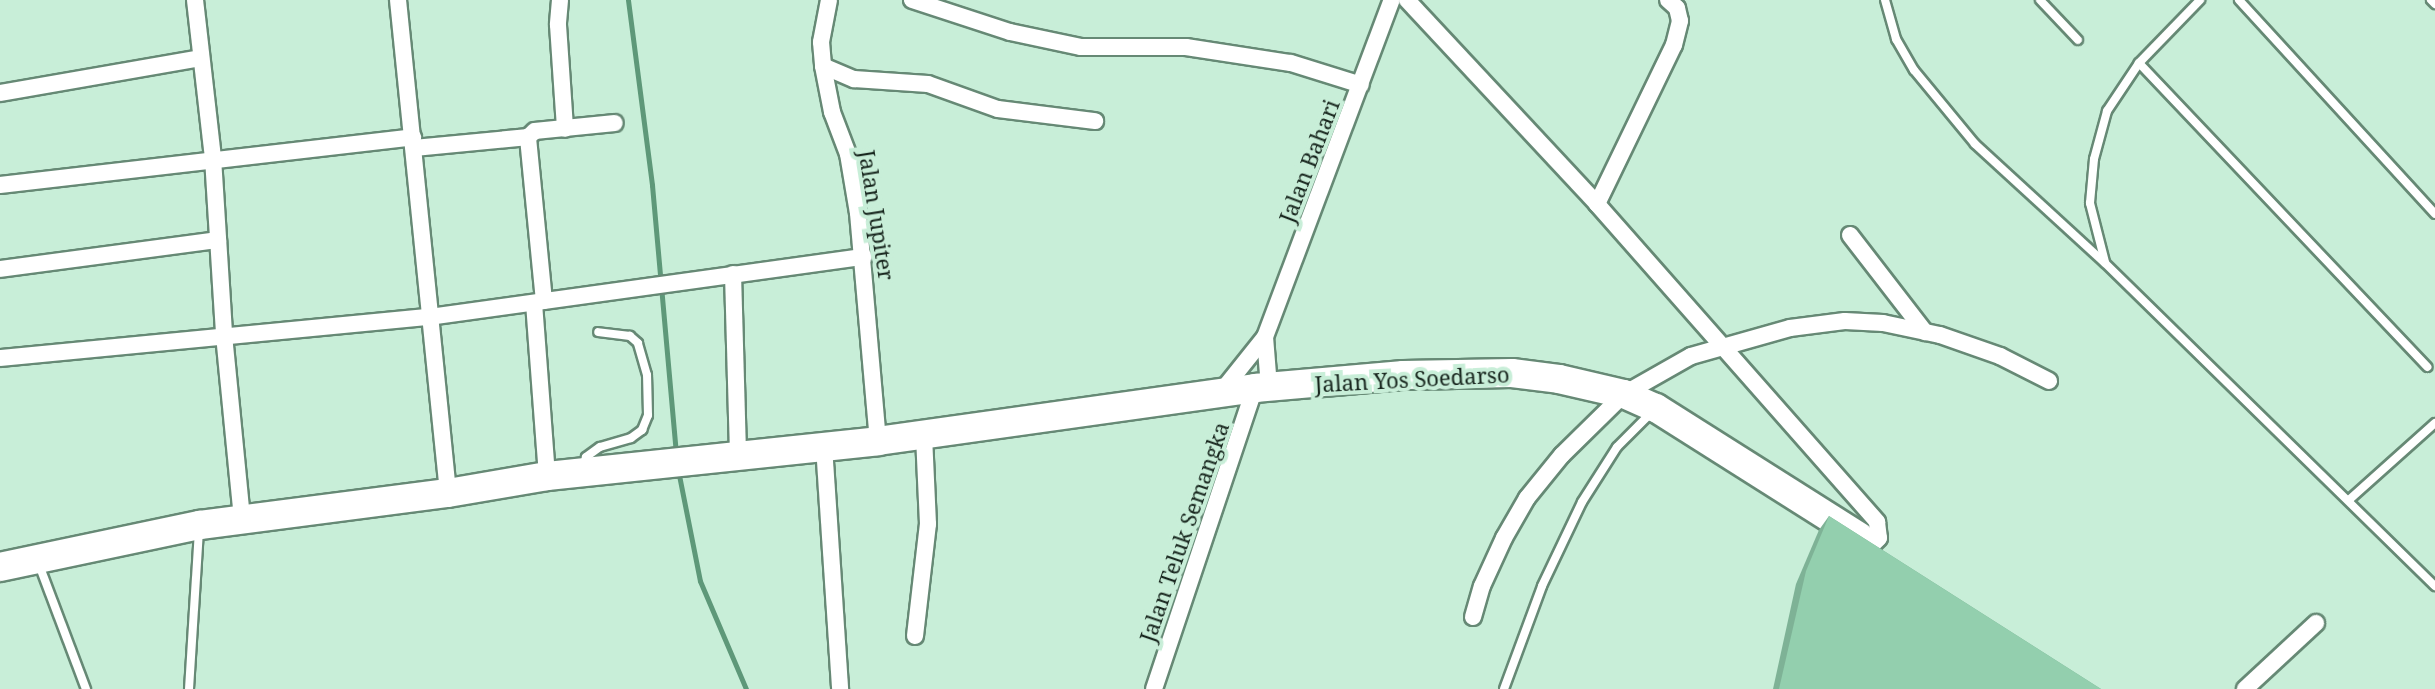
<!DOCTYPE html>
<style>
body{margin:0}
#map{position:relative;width:2435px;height:689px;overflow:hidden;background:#c8eed8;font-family:"Noto Serif",serif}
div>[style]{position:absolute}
.stream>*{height:5px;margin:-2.5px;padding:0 2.5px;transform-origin:2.5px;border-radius:2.5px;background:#5e9879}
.roads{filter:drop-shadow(2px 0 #668975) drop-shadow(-2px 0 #668975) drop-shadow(0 2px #668975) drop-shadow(0 -2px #668975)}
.lane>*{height:8px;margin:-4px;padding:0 4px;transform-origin:4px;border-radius:4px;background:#fff}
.street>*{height:16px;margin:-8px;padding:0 8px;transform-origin:8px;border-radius:8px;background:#fff}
.highway>*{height:28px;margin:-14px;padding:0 14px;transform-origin:14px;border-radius:14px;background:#fff}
.wall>*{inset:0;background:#7eb296}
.building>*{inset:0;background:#93cfae}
span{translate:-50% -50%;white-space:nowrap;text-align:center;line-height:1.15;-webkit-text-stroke:8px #c8eed8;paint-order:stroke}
.street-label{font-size:22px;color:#18261e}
</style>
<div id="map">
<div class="stream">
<i style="left:628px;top:0;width:187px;rotate:82.6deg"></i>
<i style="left:652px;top:185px;width:268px;rotate:84.9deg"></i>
<i style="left:678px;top:470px;width:113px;rotate:78.8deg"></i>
<i style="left:700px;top:581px;width:117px;rotate:66.9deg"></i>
</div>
<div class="roads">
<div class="lane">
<i style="left:1885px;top:0;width:41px;rotate:74.2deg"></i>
<i style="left:1896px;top:39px;width:36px;rotate:60deg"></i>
<i style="left:1914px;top:70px;width:96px;rotate:50.5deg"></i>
<i style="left:1975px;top:144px;width:176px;rotate:42.5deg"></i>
<i style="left:2105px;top:263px;width:462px;rotate:44.4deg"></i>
<i style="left:2040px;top:0;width:55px;rotate:46.5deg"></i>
<i style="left:2239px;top:0;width:290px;rotate:47.5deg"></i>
<i style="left:2431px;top:0;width:6px;rotate:45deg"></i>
<i style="left:2139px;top:63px;width:419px;rotate:46.5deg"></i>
<i style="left:2105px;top:262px;width:61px;rotate:-104.3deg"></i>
<i style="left:2090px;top:203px;width:44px;rotate:-84.8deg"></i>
<i style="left:2094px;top:159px;width:50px;rotate:-74.8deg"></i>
<i style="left:2107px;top:111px;width:58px;rotate:-56.3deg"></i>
<i style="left:2139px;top:63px;width:88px;rotate:-45.9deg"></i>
<i style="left:584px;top:465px;width:8px;rotate:-76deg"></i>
<i style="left:586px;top:457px;width:17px;rotate:-36deg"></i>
<i style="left:600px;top:447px;width:32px;rotate:-16deg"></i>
<i style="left:631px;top:438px;width:14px;rotate:-36deg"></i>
<i style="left:642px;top:430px;width:16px;rotate:-68deg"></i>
<i style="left:648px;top:415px;width:40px;rotate:-91.4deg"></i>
<i style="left:647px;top:375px;width:33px;rotate:-106deg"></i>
<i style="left:638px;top:343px;width:11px;rotate:-139deg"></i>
<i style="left:630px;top:336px;width:32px;rotate:-173deg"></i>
<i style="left:2350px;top:499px;width:114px;rotate:-41.8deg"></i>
<i style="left:38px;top:562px;width:136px;rotate:69.3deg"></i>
<i style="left:189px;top:689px;width:160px;rotate:-86.4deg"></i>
<i style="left:1504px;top:689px;width:110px;rotate:-69.7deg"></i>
<i style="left:1542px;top:586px;width:93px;rotate:-64.5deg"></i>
<i style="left:1582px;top:502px;width:65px;rotate:-57.5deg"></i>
<i style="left:1617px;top:447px;width:51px;rotate:-45deg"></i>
</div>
<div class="street">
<i style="left:195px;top:0;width:159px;rotate:83.5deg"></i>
<i style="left:213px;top:158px;width:177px;rotate:86.4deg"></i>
<i style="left:224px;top:335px;width:185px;rotate:84.4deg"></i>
<i style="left:398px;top:0;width:496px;rotate:84.2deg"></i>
<i style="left:560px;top:0;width:25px;rotate:95deg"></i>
<i style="left:558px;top:25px;width:104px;rotate:86.1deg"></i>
<i style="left:829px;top:0;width:43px;rotate:100.8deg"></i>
<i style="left:821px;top:42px;width:24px;rotate:85deg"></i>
<i style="left:823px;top:66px;width:47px;rotate:78.9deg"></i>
<i style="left:832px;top:112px;width:45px;rotate:69.1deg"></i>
<i style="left:848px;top:154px;width:60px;rotate:80.4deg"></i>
<i style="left:858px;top:213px;width:229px;rotate:85deg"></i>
<i style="left:912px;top:0;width:103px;rotate:18.1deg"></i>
<i style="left:1010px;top:32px;width:73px;rotate:11.9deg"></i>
<i style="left:1081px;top:47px;width:105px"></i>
<i style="left:1186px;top:47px;width:106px;rotate:8.7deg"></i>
<i style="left:1291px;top:63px;width:73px;rotate:17.4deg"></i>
<i style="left:1407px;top:0;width:279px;rotate:47deg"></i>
<i style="left:1597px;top:204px;width:424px;rotate:48.6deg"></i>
<i style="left:1877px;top:522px;width:16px;rotate:83deg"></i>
<i style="left:1879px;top:538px;width:10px;rotate:135deg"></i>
<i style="left:823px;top:66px;width:34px;rotate:23deg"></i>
<i style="left:854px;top:79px;width:74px;rotate:3.9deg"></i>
<i style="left:928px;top:84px;width:74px;rotate:19.7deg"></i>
<i style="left:998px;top:109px;width:98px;rotate:7.1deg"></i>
<i style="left:0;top:93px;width:204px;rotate:-9.9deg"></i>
<i style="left:414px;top:148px;width:115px;rotate:-5.5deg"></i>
<i style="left:0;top:185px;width:416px;rotate:-6.6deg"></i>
<i style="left:1597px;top:204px;width:177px;rotate:-64.2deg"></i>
<i style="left:1674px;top:45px;width:25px;rotate:-76deg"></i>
<i style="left:1680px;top:21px;width:13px;rotate:-103deg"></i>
<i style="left:1677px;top:8px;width:12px;rotate:-138deg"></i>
<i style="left:1850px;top:235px;width:123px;rotate:52.3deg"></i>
<i style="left:0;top:269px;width:220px;rotate:-7.6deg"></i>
<i style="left:733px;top:274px;width:182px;rotate:88.4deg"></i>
<i style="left:544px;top:301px;width:165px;rotate:-95.6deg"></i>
<i style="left:528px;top:137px;width:9px;rotate:-41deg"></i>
<i style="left:535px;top:131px;width:80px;rotate:-5.7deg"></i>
<i style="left:534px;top:303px;width:173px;rotate:85.7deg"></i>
<i style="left:1265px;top:337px;width:50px;rotate:85.4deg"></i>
<i style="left:0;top:358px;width:431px;rotate:-5.5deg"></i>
<i style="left:429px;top:317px;width:439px;rotate:-7.9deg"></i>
<i style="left:1221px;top:392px;width:70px;rotate:-51.3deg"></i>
<i style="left:1265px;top:337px;width:360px;rotate:-69.4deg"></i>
<i style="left:824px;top:446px;width:244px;rotate:86.2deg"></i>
<i style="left:1473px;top:617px;width:32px;rotate:-74deg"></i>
<i style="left:1482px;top:586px;width:53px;rotate:-65.4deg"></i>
<i style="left:1504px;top:538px;width:46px;rotate:-60.1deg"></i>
<i style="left:1527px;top:498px;width:55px;rotate:-50.9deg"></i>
<i style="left:1562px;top:455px;width:87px;rotate:-44.5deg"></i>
<i style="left:1624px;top:394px;width:77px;rotate:-29.6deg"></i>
<i style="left:1691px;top:356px;width:103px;rotate:-15.8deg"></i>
<i style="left:1790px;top:328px;width:55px;rotate:-7.3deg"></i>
<i style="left:1845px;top:321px;width:38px;rotate:3deg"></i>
<i style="left:1883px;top:323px;width:58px;rotate:11.9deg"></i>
<i style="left:1940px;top:335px;width:64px;rotate:19.3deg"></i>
<i style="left:2000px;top:356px;width:55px;rotate:27deg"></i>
<i style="left:915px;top:636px;width:113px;rotate:-83.4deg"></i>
<i style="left:928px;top:524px;width:89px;rotate:-92.6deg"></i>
<i style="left:1154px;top:689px;width:317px;rotate:-71.5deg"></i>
<i style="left:2245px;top:689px;width:97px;rotate:-42.9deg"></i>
</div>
<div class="highway">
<i style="left:0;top:567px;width:204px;rotate:-11.9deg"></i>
<i style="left:200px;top:525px;width:250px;rotate:-7.4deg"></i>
<i style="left:448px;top:493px;width:100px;rotate:-9.7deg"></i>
<i style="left:547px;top:476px;width:333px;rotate:-6deg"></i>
<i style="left:878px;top:441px;width:381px;rotate:-8deg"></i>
<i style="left:1255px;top:388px;width:149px;rotate:-5deg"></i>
<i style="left:1403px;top:375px;width:109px;rotate:-1.1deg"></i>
<i style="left:1512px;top:373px;width:47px;rotate:7.3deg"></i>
<i style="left:1559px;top:379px;width:67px;rotate:13deg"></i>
<i style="left:1624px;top:394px;width:35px;rotate:24deg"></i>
<i style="left:1656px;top:408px;width:241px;rotate:32.3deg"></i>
</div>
</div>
<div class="wall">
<i style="clip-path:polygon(1829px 516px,2101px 689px,1773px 689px,1796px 584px,1819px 530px)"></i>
</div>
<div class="building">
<i style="clip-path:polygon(1829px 516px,2101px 689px,1779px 689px,1806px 571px)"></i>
</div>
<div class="street-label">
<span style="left:1309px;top:161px;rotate:-69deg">Jalan Bahari</span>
<span style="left:877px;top:215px;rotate:81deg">Jalan Jupiter</span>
<span style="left:1412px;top:379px;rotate:-3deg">Jalan Yos Soedarso</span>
<span style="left:1184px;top:532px;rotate:-71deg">Jalan Teluk Semangka</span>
</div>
</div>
